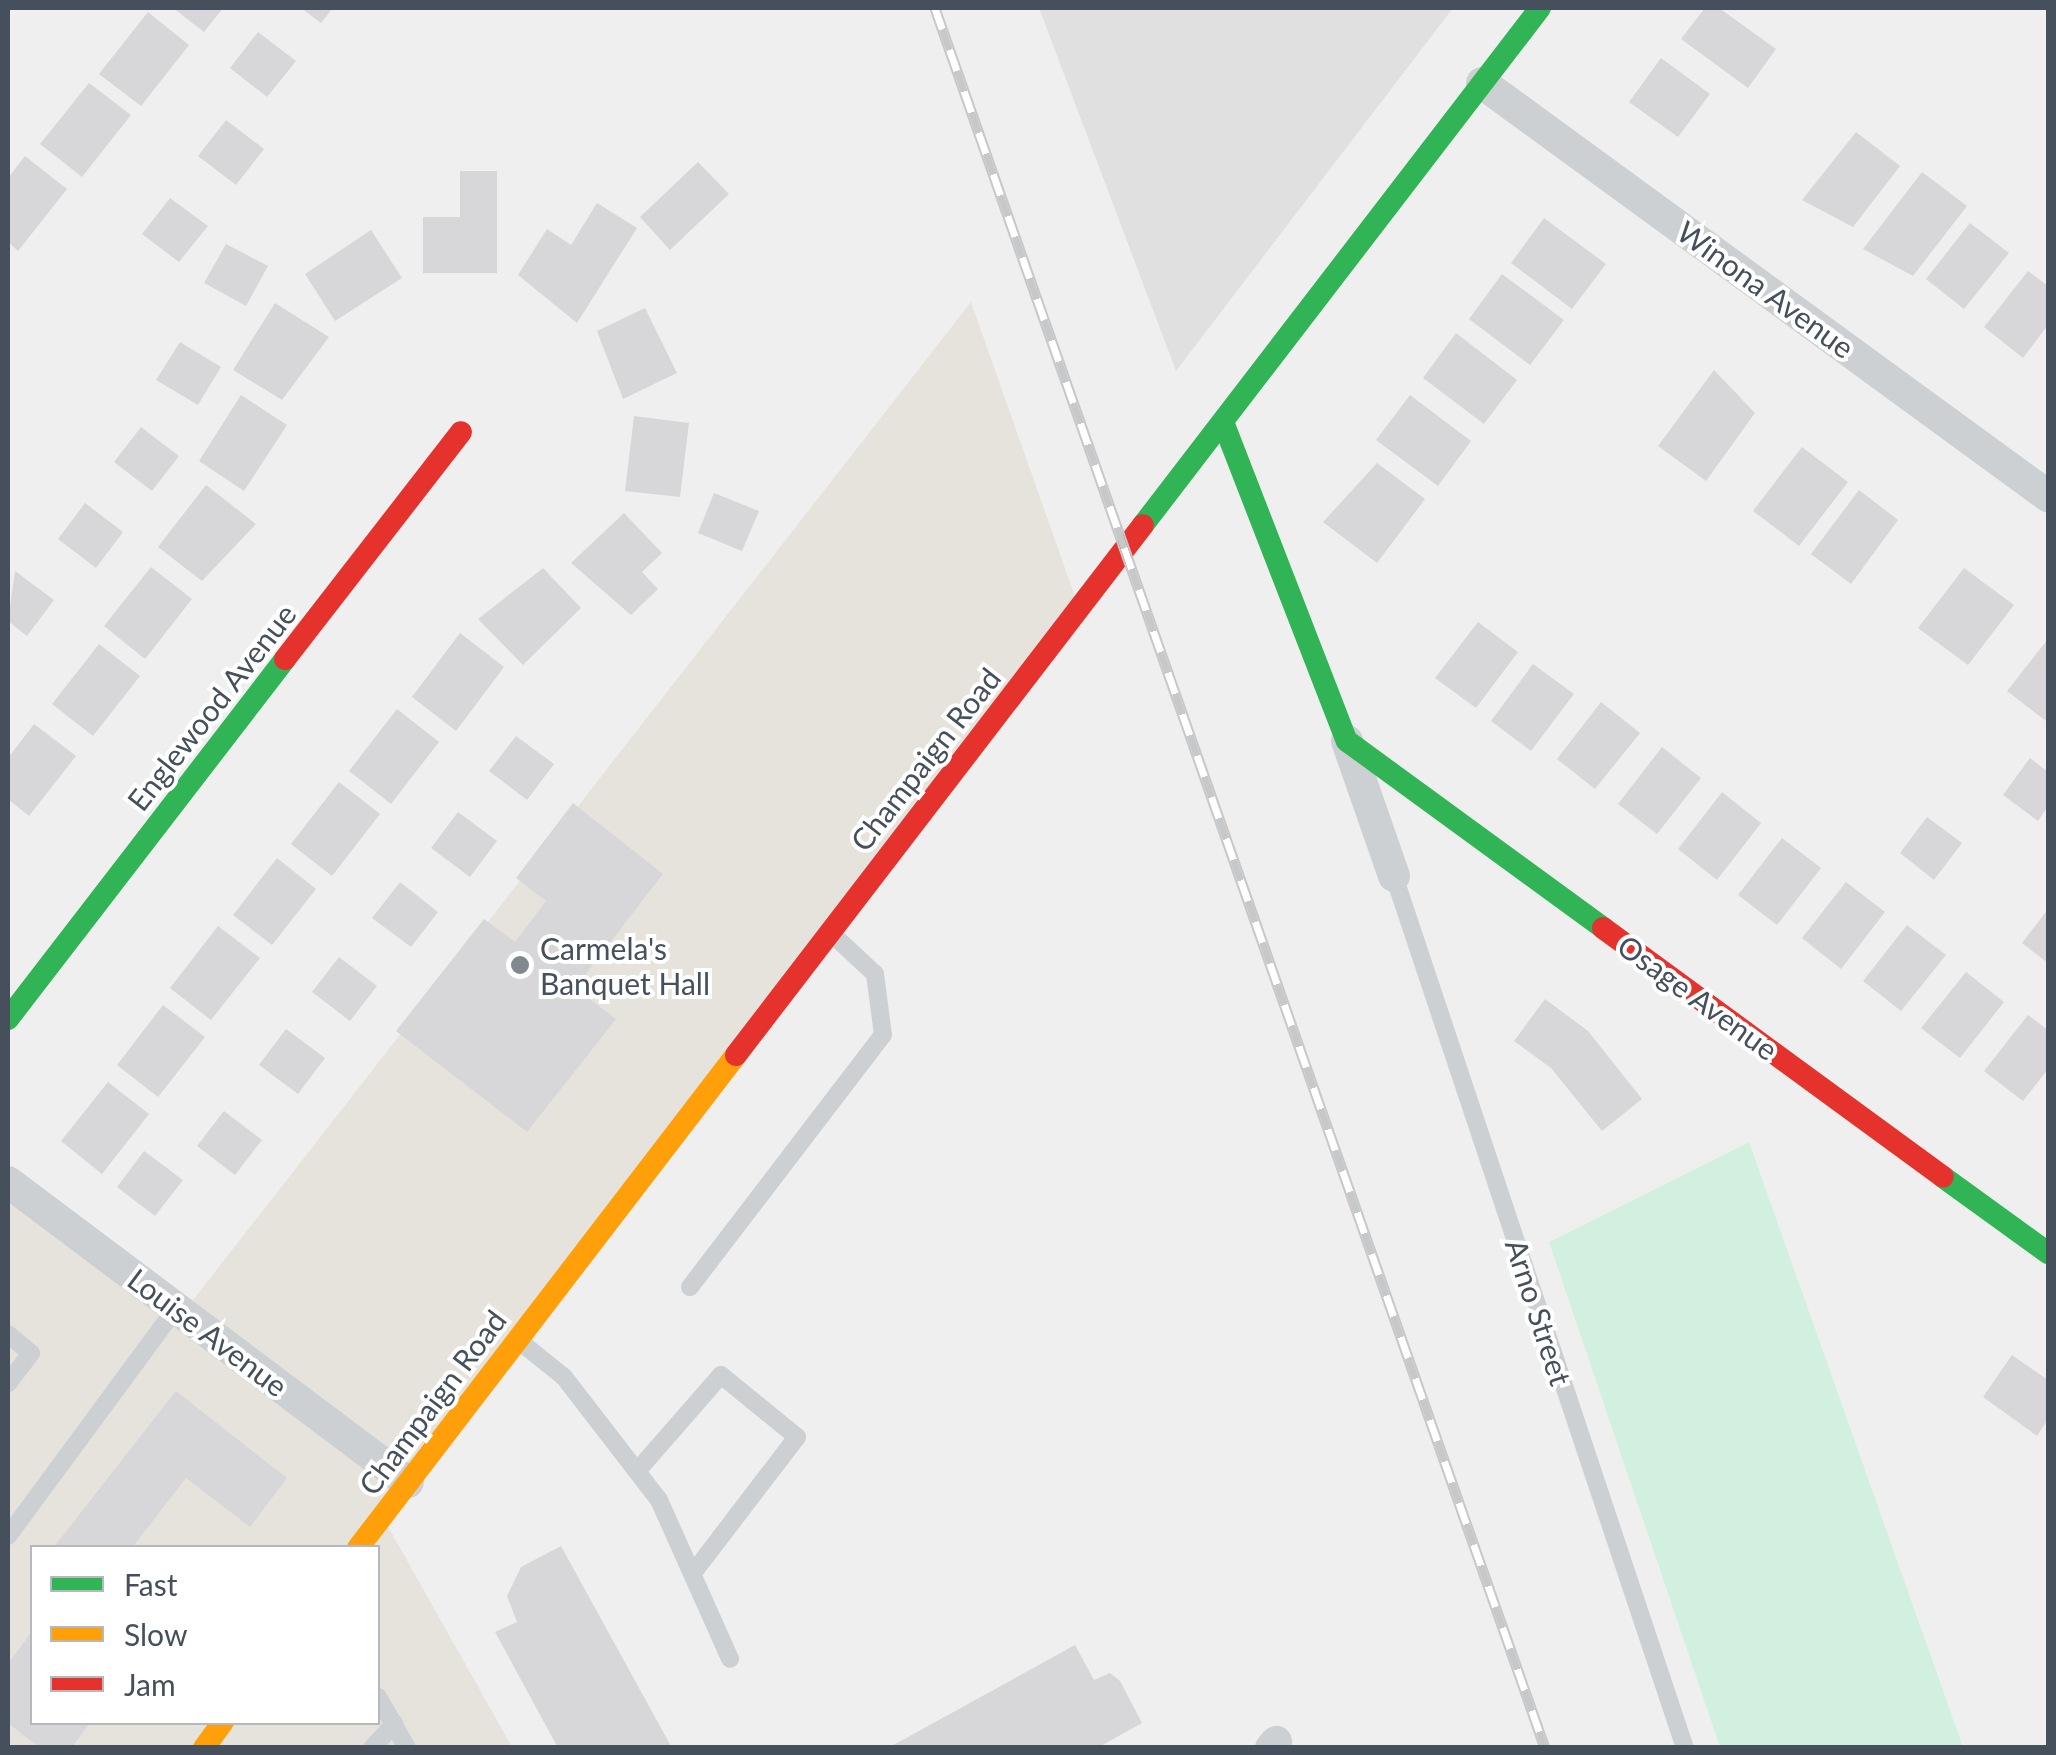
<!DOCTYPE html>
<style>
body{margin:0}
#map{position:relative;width:2056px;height:1755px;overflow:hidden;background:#f0efef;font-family:Lato,sans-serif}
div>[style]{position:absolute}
.commercial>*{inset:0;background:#e5e3dc}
.education>*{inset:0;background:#e1e0e1}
.green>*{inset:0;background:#d2f0df}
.building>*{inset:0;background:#d7d7d9}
.lane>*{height:18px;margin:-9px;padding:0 9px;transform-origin:9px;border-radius:9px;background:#cdd0d3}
.street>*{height:32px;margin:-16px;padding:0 16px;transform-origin:16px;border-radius:16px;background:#cdd0d3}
.fast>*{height:22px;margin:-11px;padding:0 11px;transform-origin:11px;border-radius:11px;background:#30b455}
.slow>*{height:22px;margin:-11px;padding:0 11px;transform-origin:11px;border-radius:11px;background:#ff9f0a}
.jam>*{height:22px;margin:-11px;padding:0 11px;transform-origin:11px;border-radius:11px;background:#e5322d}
.rail>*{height:11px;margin-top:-5.5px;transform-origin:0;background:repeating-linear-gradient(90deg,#fff 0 22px,#c6c8ca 0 44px);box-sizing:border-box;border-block:2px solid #c6c8ca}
.dots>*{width:28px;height:28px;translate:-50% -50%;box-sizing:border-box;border:5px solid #fff;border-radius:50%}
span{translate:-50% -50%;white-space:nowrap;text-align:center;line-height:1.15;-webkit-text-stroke:8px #fff;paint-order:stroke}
.street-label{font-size:30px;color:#45505c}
.poi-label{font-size:30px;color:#45505c}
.left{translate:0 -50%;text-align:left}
.frame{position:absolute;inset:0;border:10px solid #45505c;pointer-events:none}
.legend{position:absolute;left:30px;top:1545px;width:350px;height:180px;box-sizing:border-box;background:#fff;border:2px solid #b5b9be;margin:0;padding:12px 18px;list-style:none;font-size:30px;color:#45505c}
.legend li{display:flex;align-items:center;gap:20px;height:50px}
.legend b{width:50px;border:2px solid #b5b9be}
</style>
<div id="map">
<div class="commercial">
<i style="clip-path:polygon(evenodd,971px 302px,1079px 608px,382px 1516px,512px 1747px,8px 1747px,8px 1182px,183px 1313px,971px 302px,32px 1548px,378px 1548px,378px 1722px,32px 1722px,32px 1548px)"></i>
</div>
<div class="education">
<i style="clip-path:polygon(1039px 8px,1453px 8px,1176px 371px)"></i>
</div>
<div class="green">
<i style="clip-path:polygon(1749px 1142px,1963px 1747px,1720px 1747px,1549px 1242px)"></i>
</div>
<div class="building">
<i style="clip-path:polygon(173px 8px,223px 8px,204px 32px)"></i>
<i style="clip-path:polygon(301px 8px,333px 8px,321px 23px)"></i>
<i style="clip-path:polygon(1705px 8px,1719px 8px,1776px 49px,1748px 88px,1681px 39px)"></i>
<i style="clip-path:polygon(148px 12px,189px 45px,141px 106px,99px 74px)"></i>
<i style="clip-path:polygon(258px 32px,296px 61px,267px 97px,230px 68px)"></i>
<i style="clip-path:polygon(1661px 58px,1710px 94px,1678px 137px,1629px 102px)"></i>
<i style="clip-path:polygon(89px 83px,131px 115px,82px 177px,40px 144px)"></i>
<i style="clip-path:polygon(226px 120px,264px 149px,236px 185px,198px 156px)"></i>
<i style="clip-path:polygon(1856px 132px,1900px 166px,1853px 227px,1802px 200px)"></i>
<i style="clip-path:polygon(25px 156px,67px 189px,18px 251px,8px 242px,8px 178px)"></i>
<i style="clip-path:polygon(698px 162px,729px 194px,670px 250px,640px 217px)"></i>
<i style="clip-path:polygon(460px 171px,497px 171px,497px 273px,423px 273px,423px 217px,460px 217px)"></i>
<i style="clip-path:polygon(1922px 172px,1967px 206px,1913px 276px,1863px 249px)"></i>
<i style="clip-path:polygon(170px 198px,208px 226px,179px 262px,142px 234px)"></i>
<i style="clip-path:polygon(597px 203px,637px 228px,577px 323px,518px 275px,547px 229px,571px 245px)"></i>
<i style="clip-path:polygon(1544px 218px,1606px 264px,1572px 309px,1511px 263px)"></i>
<i style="clip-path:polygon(1970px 223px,2009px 253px,1964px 309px,1926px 279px)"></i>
<i style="clip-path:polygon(371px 230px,402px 278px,335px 321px,305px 274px)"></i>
<i style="clip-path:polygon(226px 244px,268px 266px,246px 306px,204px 283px)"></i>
<i style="clip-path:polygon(2028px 271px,2048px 286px,2048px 325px,2023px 358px,1984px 327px)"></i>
<i style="clip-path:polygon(1502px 274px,1564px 320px,1530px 365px,1469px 319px)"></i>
<i style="clip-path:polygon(275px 303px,329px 337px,282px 400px,233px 370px)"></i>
<i style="clip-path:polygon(645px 308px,677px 373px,623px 399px,597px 331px)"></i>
<i style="clip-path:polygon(1456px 333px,1517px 380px,1484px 424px,1423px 378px)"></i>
<i style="clip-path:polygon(180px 342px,221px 367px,198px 405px,156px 380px)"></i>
<i style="clip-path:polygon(1714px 370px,1755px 413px,1706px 481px,1658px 446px)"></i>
<i style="clip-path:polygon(241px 395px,287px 425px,244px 491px,199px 461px)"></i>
<i style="clip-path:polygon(1410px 395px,1471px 441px,1438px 486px,1376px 440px)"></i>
<i style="clip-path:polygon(634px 416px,689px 423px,680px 497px,625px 491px)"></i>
<i style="clip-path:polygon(141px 427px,179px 456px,152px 491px,114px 462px)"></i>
<i style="clip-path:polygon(1802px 447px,1848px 482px,1799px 546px,1753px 511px)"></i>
<i style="clip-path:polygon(1377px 463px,1425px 499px,1377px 563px,1323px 522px)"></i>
<i style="clip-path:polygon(206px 485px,256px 524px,202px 581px,158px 547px)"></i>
<i style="clip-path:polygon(1859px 490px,1898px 520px,1851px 584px,1811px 554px)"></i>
<i style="clip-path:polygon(714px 493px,759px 511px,742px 551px,698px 533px)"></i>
<i style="clip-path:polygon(85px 503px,123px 532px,96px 568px,58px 539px)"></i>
<i style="clip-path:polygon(624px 513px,662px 553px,642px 572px,658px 589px,631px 615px,571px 563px)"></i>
<i style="clip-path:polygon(151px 567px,192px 599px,145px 659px,104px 626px)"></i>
<i style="clip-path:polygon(543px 568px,581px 608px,523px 665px,478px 619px)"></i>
<i style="clip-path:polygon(1964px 568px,2014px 605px,1968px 665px,1918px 628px)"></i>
<i style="clip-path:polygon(15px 571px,54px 600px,27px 636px,8px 621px)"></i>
<i style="clip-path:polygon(1478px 622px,1518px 652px,1476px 708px,1435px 678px)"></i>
<i style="clip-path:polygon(460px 633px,504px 667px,456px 731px,412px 697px)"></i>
<i style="clip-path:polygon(2048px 639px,2048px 718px,2046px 721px,2007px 691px)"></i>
<i style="clip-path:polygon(99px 644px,140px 676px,93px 736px,52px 704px)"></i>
<i style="clip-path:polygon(1533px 664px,1574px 694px,1531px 751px,1491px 721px)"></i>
<i style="clip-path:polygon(1601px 702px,1640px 733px,1595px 789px,1557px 759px)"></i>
<i style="clip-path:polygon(397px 709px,439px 742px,391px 804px,349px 771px)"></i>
<i style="clip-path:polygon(34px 724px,76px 756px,29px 816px,8px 799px,8px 758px)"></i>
<i style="clip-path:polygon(516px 736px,554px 764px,527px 800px,489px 771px)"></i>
<i style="clip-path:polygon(1662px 747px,1701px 778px,1657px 834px,1618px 804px)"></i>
<i style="clip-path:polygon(2030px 758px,2048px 772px,2048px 806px,2038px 821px,2003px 795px)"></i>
<i style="clip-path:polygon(339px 782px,380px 814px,332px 876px,291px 844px)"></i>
<i style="clip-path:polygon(1722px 792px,1761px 823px,1717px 880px,1678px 849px)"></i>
<i style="clip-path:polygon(573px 803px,663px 874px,575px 988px,616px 1019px,527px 1132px,396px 1031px,484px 919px,515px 942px,546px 901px,516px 878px)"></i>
<i style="clip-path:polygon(458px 812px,497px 841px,470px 877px,431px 848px)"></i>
<i style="clip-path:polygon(1927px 817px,1962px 843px,1934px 880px,1900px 853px)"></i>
<i style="clip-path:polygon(1782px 838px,1821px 868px,1777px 925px,1738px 895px)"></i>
<i style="clip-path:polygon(277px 858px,316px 889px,272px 945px,233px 915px)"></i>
<i style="clip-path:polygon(400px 882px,438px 912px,411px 947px,372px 918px)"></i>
<i style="clip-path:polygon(1846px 882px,1885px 912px,1841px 969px,1802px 938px)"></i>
<i style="clip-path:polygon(2048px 909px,2048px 963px,2022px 943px)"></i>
<i style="clip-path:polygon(1907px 925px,1946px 955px,1901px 1011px,1863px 981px)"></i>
<i style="clip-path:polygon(218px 926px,260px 958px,211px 1020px,170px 988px)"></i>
<i style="clip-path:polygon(339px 957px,377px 986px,350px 1021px,312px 992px)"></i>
<i style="clip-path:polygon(1966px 972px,2004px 1002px,1960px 1058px,1921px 1028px)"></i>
<i style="clip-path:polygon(1545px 999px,1588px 1031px,1642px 1099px,1602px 1131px,1551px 1068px,1514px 1041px)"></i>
<i style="clip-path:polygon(163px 1005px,205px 1037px,158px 1097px,117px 1065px)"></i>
<i style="clip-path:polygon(2028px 1015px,2048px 1030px,2048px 1069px,2023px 1101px,1984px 1071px)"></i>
<i style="clip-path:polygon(286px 1029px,325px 1058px,298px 1094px,259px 1065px)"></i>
<i style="clip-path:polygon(108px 1082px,149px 1114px,102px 1174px,61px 1141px)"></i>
<i style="clip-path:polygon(224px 1111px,262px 1140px,235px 1175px,197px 1146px)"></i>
<i style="clip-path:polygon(144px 1151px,183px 1180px,155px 1216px,117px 1187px)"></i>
<i style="clip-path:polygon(2012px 1355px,2048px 1380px,2048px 1419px,2037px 1436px,1983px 1397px)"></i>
<i style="clip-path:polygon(176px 1391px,287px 1478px,250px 1527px,186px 1478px,132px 1548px,53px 1548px)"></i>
<i style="clip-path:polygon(561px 1546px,672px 1748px,558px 1748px,495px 1632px,517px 1622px,507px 1596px,521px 1567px)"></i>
<i style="clip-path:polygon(32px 1631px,32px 1722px,91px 1722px,71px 1748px,40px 1748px,8px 1723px,8px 1664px)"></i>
<i style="clip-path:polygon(1075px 1645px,1094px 1680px,1110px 1673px,1120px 1681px,1142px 1723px,1097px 1748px,888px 1748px)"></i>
</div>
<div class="lane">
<i style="left:1394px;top:876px;width:919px;rotate:71.55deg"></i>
<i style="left:690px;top:1287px;width:317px;rotate:-52.6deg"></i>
<i style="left:883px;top:1035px;width:62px;rotate:-97.5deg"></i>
<i style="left:875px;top:974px;width:60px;rotate:-137deg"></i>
<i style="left:8px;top:1334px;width:30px;rotate:40deg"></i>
<i style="left:31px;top:1353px;width:38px;rotate:127deg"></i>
<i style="left:518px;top:1340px;width:59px;rotate:38.8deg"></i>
<i style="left:564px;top:1377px;width:155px;rotate:52.3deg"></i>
<i style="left:659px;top:1500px;width:174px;rotate:65.9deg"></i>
<i style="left:638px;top:1470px;width:126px;rotate:-48.9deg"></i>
<i style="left:721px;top:1375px;width:98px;rotate:39.2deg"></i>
<i style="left:797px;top:1437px;width:171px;rotate:127.4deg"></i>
<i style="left:8px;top:1536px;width:283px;rotate:-53.6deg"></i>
<i style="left:378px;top:1697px;width:59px;rotate:60.4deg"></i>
<i style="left:372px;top:1748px;width:33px;rotate:-47deg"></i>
</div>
<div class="street">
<i style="left:1482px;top:83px;width:701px;rotate:36.12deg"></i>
<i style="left:1347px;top:741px;width:143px;rotate:70.8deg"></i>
<i style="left:8px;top:1182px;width:500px;rotate:36.9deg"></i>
<i style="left:1271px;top:1748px;width:8px;rotate:-50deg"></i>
</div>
<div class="fast">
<i style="left:1223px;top:422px;width:342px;rotate:68.8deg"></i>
<i style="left:1347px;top:741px;width:317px;rotate:36.1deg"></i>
<i style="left:1143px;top:525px;width:652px;rotate:-52.48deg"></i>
<i style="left:8px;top:1019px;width:454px;rotate:-52.4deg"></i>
<i style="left:1943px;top:1177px;width:130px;rotate:35.9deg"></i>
</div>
<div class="slow">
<i style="left:358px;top:1548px;width:621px;rotate:-52.52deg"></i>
<i style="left:204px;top:1748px;width:32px;rotate:-54deg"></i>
</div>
<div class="jam">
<i style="left:285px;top:659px;width:287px;rotate:-52.2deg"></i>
<i style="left:1603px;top:928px;width:421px;rotate:36.2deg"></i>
<i style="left:736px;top:1055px;width:668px;rotate:-52.48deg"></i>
</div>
<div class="rail">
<i style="left:935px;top:8px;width:1844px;rotate:70.68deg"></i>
</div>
<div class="dots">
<i style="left:520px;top:965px;background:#81888f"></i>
</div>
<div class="street-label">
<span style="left:1766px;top:289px;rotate:36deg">Winona Avenue</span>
<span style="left:211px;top:707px;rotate:-52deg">Englewood Avenue</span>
<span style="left:925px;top:759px;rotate:-52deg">Champaign Road</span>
<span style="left:1698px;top:997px;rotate:36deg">Osage Avenue</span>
<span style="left:1539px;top:1312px;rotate:72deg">Arno Street</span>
<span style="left:208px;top:1332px;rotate:37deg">Louise Avenue</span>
<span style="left:432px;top:1402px;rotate:-53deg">Champaign Road</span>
</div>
<div class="poi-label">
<span class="left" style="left:540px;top:965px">Carmela's<br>Banquet Hall</span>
</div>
<div class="frame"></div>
<ul class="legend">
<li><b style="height:12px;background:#30b455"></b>Fast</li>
<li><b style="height:12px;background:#ff9f0a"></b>Slow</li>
<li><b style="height:12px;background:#e5322d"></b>Jam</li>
</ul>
</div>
